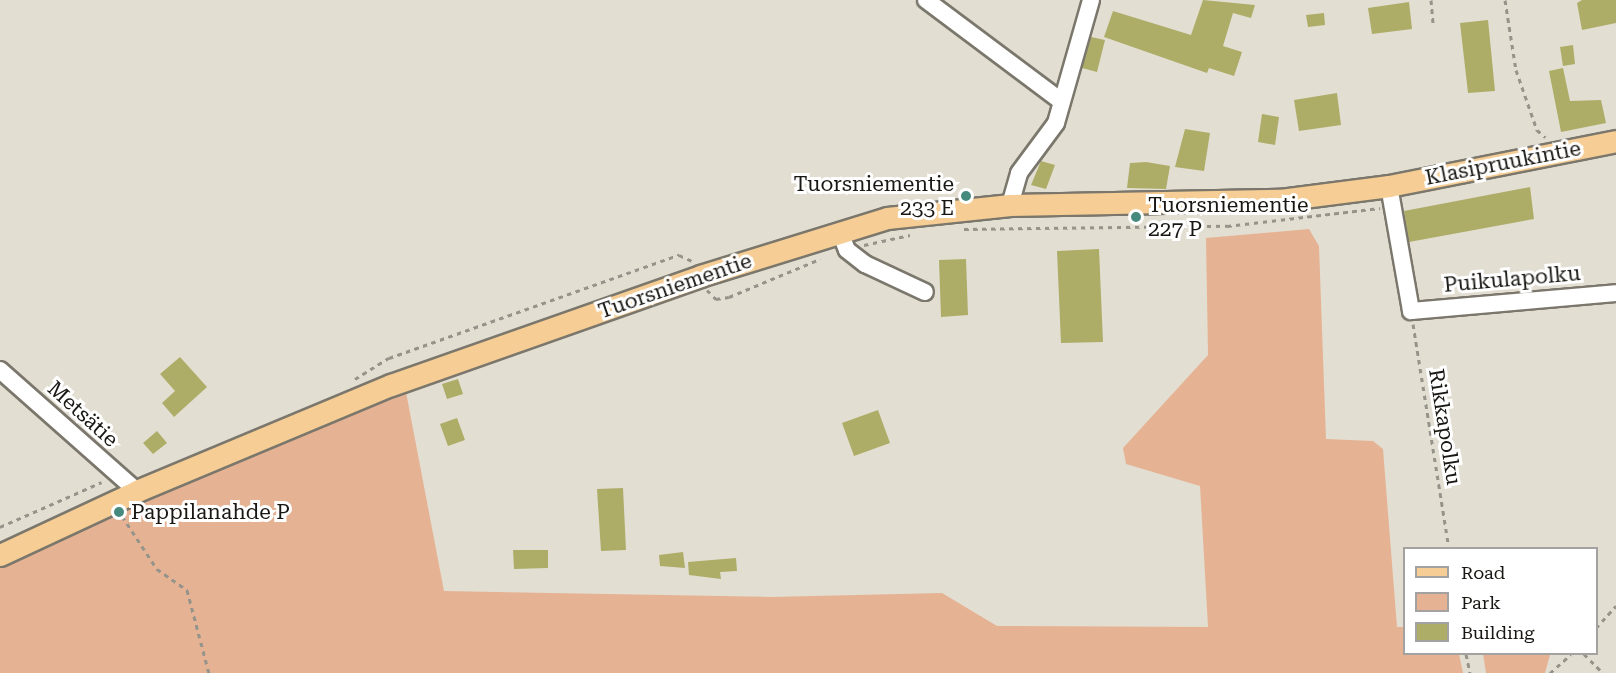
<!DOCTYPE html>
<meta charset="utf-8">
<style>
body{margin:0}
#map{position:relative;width:1616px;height:673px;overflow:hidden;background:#e3ded2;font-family:"Roboto Serif",serif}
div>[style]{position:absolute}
.green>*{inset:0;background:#e5b393}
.building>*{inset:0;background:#adad68}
.path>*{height:3px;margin-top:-1.5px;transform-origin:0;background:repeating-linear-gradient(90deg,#96938a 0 4.5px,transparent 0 9px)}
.roads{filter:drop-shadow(2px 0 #7b776c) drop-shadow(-2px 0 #7b776c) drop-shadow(0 2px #7b776c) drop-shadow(0 -2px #7b776c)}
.minor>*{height:16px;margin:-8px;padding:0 8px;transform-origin:8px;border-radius:8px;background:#fff}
.major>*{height:21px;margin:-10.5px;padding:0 10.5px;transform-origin:10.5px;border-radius:10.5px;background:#f6cd94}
.dots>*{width:16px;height:16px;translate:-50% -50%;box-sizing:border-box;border:3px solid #fff;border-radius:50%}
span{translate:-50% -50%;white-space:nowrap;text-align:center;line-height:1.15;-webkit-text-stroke:6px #fff;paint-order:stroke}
.street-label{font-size:21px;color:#181713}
.poi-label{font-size:21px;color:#181713}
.right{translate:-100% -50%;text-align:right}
.left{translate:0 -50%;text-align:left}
.legend{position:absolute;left:1403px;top:547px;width:195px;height:108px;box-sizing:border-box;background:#fff;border:2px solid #a3a2a1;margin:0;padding:8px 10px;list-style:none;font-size:18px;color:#181713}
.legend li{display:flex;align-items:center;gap:12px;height:30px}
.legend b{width:30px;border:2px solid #a3a2a1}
</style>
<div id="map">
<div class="green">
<i style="clip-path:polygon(1309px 229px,1319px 246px,1326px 439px,1373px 441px,1383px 449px,1397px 627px,1404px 627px,1404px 654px,1459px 654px,1463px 673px,0 673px,0 564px,230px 460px,406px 392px,444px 591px,771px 597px,942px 593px,997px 626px,1208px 627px,1200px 486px,1126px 464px,1123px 448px,1208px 355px,1206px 238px)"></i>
<i style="clip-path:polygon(1483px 654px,1550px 654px,1550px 655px,1545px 673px,1486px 673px)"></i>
</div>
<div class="building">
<i style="clip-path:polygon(1203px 0,1255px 5px,1251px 18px,1233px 13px,1223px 46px,1242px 52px,1234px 76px,1209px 68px,1207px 73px,1104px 37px,1113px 11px,1191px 35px)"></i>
<i style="clip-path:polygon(1582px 0,1616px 0,1616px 23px,1582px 30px,1577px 3px)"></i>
<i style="clip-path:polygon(1409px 2px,1412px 29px,1372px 34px,1368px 8px)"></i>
<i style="clip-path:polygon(1324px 13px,1325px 25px,1308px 27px,1306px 15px)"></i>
<i style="clip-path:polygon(1488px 20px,1495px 91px,1468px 93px,1460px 23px)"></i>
<i style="clip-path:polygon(1091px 37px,1105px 40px,1097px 72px,1082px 68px)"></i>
<i style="clip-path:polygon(1573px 45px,1575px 64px,1563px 66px,1560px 47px)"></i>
<i style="clip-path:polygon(1563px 68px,1570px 101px,1601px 100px,1606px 123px,1561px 132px,1549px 71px)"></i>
<i style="clip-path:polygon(1337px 93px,1341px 125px,1299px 131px,1294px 100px)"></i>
<i style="clip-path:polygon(1262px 114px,1279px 117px,1275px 145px,1258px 142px)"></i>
<i style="clip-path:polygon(1185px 129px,1210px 133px,1204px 171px,1175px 167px)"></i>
<i style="clip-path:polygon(1041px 161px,1055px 165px,1046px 189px,1031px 185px)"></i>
<i style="clip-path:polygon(1146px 162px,1170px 166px,1166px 189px,1127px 188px,1130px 163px)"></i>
<i style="clip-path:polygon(1530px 187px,1534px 219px,1409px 242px,1404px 211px)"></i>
<i style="clip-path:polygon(1099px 249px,1103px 342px,1061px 343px,1057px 251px)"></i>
<i style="clip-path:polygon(966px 259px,968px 315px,941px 317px,939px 260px)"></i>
<i style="clip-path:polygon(180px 357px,207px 387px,174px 417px,162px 403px,175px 391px,160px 374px)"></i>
<i style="clip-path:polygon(458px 379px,463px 394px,447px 399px,442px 384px)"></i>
<i style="clip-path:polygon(878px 410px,890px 443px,854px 456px,842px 423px)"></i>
<i style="clip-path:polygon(457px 418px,465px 440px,448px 446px,440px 424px)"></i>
<i style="clip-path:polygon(157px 431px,167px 443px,153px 454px,143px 443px)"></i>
<i style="clip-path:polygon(623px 488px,626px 550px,601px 551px,597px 489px)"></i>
<i style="clip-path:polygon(513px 550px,548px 550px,548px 568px,514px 569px)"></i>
<i style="clip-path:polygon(683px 552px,685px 568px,660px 566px,659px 555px)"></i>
<i style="clip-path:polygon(736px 558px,737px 571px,720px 572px,721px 579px,689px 575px,688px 562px)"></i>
</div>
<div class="path">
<i style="left:1431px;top:0;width:25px;rotate:85deg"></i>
<i style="left:1505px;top:0;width:71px;rotate:81.1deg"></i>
<i style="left:1516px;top:70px;width:64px;rotate:70.7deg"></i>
<i style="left:1537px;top:130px;width:11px;rotate:41deg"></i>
<i style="left:964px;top:229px;width:263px;rotate:-0.7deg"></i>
<i style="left:1227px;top:226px;width:154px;rotate:-6.7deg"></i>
<i style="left:864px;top:245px;width:47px;rotate:-12.3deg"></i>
<i style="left:707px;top:290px;width:13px;rotate:45deg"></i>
<i style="left:716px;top:299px;width:13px;rotate:-9deg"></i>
<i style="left:729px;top:297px;width:99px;rotate:-22.7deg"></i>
<i style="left:1413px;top:324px;width:227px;rotate:80.9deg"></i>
<i style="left:355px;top:379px;width:40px;rotate:-32deg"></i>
<i style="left:389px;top:358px;width:308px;rotate:-19.6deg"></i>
<i style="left:679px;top:255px;width:14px;rotate:25deg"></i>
<i style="left:122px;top:516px;width:64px;rotate:56.6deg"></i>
<i style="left:157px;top:569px;width:37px;rotate:35deg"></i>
<i style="left:187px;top:590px;width:86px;rotate:75.2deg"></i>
<i style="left:0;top:527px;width:111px;rotate:-23.8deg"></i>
<i style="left:1596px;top:628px;width:30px;rotate:-48deg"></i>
<i style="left:1466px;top:654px;width:19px;rotate:78deg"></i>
<i style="left:1584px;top:654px;width:27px;rotate:45deg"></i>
<i style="left:1550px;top:673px;width:28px;rotate:-42deg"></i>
</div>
<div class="roads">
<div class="minor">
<i style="left:926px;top:0;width:169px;rotate:36.8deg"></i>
<i style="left:1389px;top:186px;width:127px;rotate:80deg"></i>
<i style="left:1411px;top:311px;width:206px;rotate:-5deg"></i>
<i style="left:1010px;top:205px;width:33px;rotate:-74deg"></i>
<i style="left:1019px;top:173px;width:62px;rotate:-53.5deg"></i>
<i style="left:1056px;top:123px;width:128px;rotate:-74.1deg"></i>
<i style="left:840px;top:232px;width:19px;rotate:69deg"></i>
<i style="left:847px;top:250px;width:23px;rotate:38deg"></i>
<i style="left:865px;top:264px;width:66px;rotate:25deg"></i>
<i style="left:0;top:370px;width:183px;rotate:41.5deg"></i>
</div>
<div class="major">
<i style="left:0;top:555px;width:151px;rotate:-25deg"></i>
<i style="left:137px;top:491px;width:275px;rotate:-22.7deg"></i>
<i style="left:391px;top:385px;width:328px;rotate:-19.4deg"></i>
<i style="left:700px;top:276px;width:196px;rotate:-17.2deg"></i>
<i style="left:887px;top:218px;width:124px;rotate:-6deg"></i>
<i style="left:1010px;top:205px;width:270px;rotate:-1.1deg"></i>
<i style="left:1280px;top:200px;width:110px;rotate:-7.3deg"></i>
<i style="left:1389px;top:186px;width:231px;rotate:-11.2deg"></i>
</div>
</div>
<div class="dots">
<i style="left:966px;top:196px;background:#468a7e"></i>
<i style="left:1136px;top:217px;background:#468a7e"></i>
<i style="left:119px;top:512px;background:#468a7e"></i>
</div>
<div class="street-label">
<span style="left:1503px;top:163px;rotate:-11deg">Klasipruukintie</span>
<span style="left:1512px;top:279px;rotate:-5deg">Puikulapolku</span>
<span style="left:675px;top:286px;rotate:-19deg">Tuorsniementie</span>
<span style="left:83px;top:414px;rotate:42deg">Metsätie</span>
<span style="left:1445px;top:427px;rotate:81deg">Rikkapolku</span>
</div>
<div class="poi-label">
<span class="right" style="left:954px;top:196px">Tuorsniementie<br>233 E</span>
<span class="left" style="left:1148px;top:217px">Tuorsniementie<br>227 P</span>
<span class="left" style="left:131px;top:512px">Pappilanahde P</span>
</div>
<ul class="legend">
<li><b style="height:8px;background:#f6cd94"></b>Road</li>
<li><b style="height:16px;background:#e5b393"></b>Park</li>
<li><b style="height:16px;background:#adad68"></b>Building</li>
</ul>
</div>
